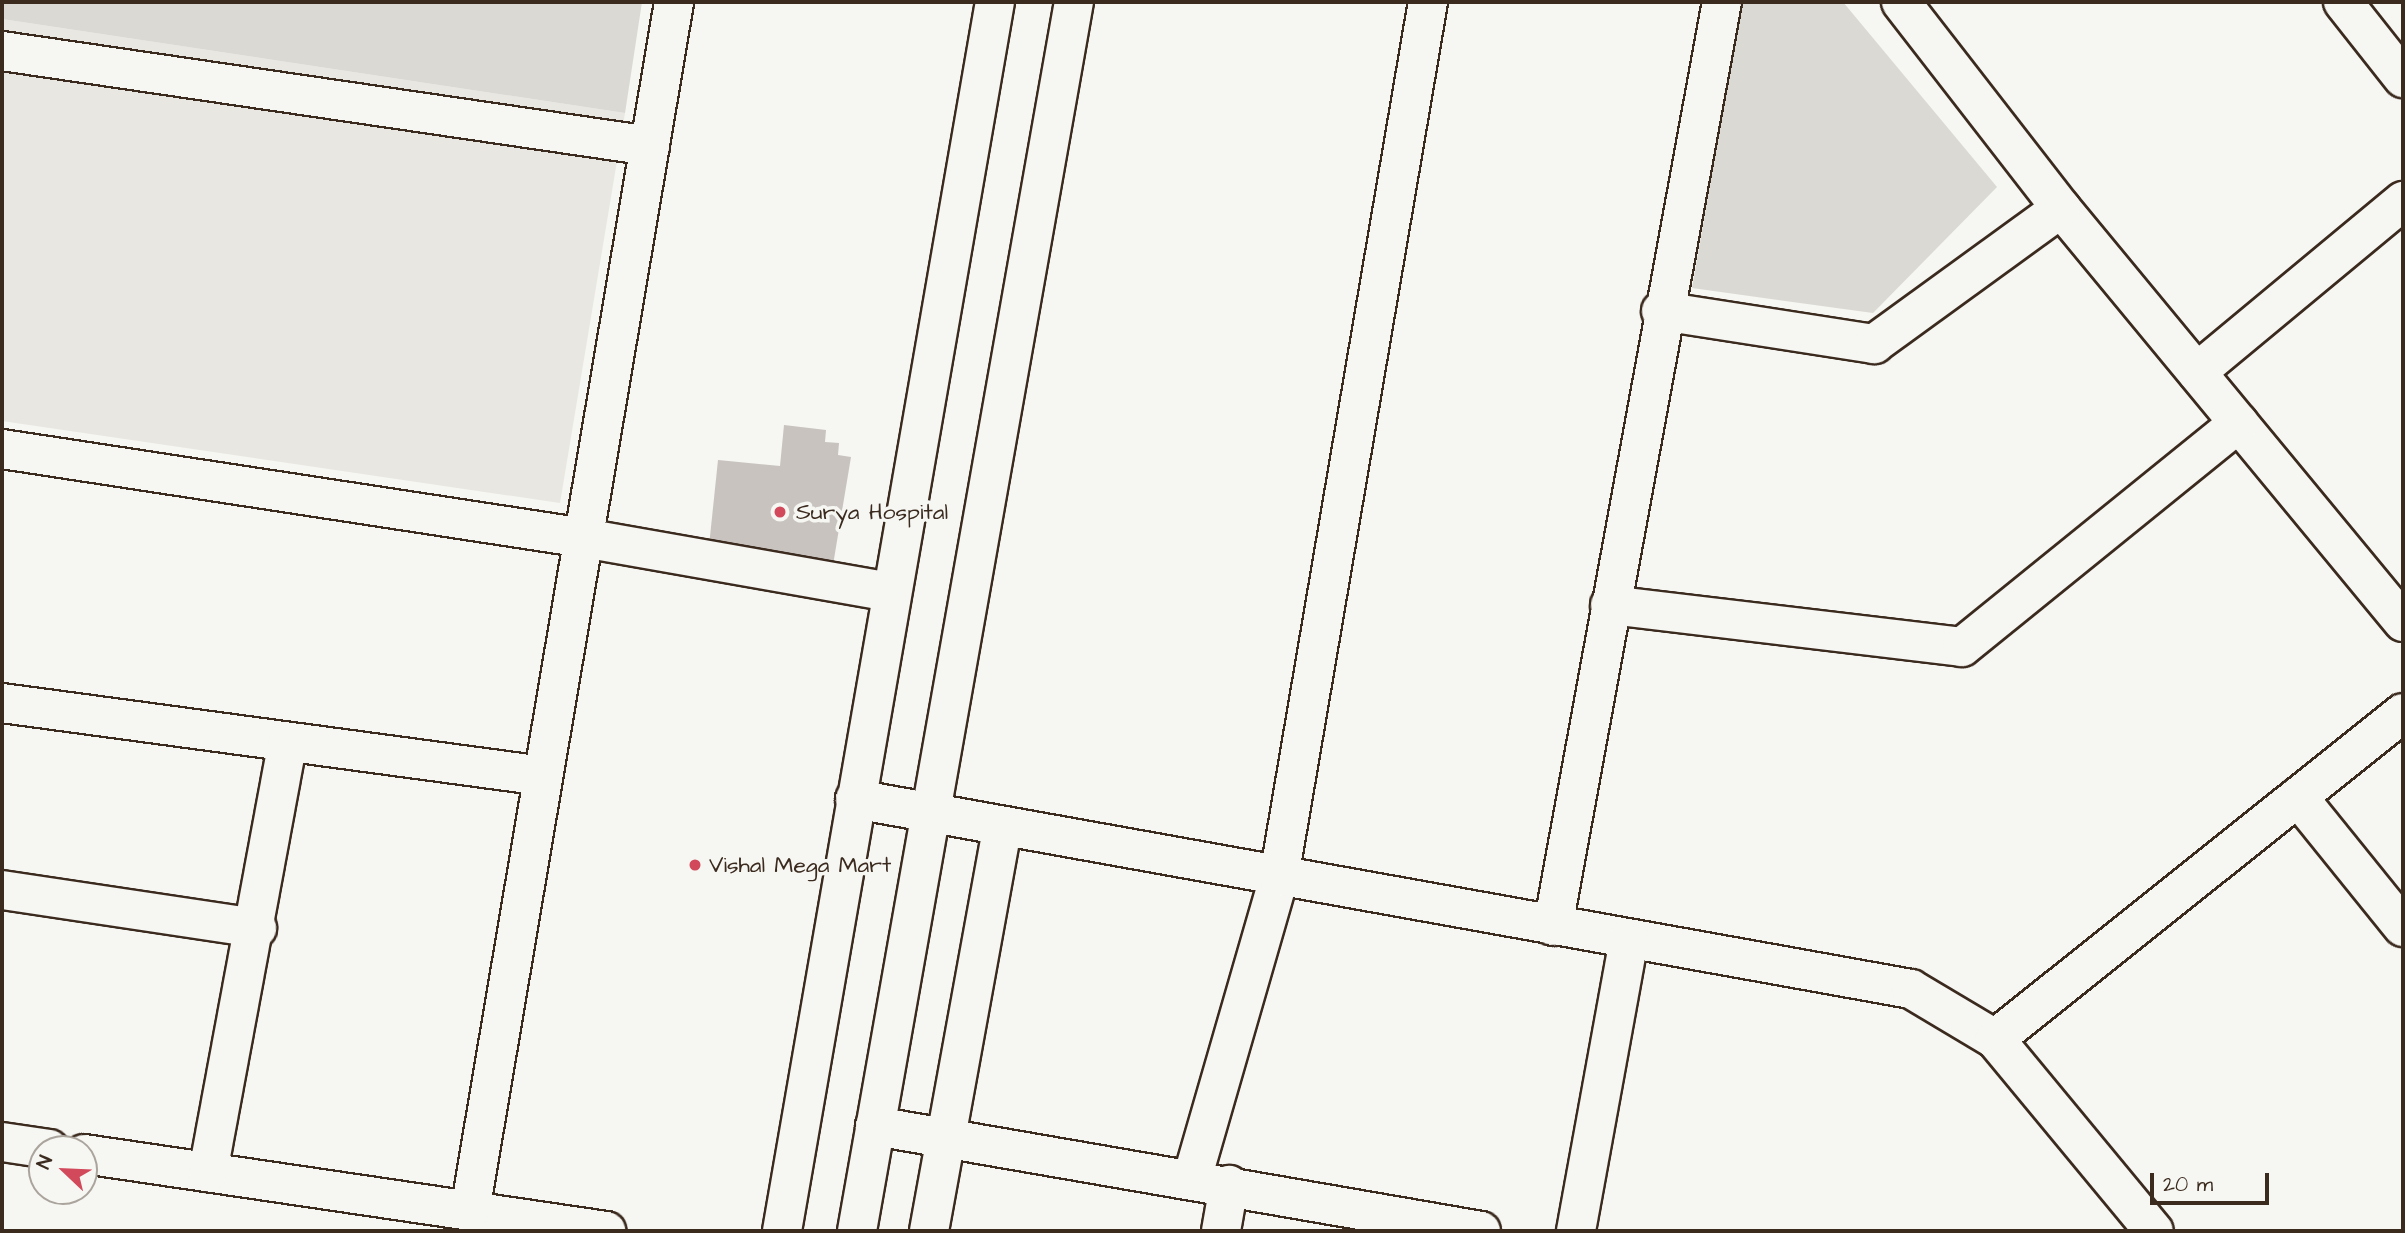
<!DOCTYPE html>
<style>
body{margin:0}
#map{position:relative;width:2405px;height:1233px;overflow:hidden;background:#f6f6f2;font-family:"Architects Daughter",sans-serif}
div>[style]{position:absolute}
.built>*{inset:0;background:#e8e7e2}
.green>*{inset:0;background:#dad9d3}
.building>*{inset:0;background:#c8c3be}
.roads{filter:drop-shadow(2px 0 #3b2a1e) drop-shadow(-2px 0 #3b2a1e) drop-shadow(0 2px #3b2a1e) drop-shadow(0 -2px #3b2a1e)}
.minor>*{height:38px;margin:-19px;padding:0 19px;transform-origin:19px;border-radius:19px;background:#f6f6f2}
.tertiary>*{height:38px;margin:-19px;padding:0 19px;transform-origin:19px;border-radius:19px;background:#f6f6f2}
.dots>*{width:19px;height:19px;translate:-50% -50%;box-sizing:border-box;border:4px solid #f6f6f2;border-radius:50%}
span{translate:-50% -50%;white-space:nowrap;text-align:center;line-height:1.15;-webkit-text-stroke:7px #f6f6f2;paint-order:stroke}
.poi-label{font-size:23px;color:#3b2a1e}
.left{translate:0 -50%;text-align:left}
.frame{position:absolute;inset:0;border:4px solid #3b2a1e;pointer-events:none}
.north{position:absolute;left:28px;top:1135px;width:70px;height:70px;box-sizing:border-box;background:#f6f6f2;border:2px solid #aba49d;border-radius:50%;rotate:293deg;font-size:19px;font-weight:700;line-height:28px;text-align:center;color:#3b2a1e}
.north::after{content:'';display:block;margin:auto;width:24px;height:32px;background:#d1495b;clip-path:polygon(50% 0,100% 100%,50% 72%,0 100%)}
.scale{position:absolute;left:2150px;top:1173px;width:119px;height:32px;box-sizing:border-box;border:4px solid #3b2a1e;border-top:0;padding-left:9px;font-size:21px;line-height:24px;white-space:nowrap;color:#3b2a1e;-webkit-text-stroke:5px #f6f6f2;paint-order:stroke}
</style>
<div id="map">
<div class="built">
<i style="clip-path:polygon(2px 19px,625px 113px,560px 503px,2px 421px)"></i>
</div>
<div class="green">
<i style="clip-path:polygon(2px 2px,642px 2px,625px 113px,2px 19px)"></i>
<i style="clip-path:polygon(1742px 2px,1843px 2px,1997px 187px,1873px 313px,1692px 288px)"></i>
</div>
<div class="building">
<i style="clip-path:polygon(784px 425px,826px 430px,825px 442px,839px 443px,838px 455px,851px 457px,833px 565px,709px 546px,718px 460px,780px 466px)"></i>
</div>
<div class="roads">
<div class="minor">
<i style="left:1901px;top:2px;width:261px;rotate:52.2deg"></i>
<i style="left:2061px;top:208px;width:537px;rotate:50.44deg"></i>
<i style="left:2343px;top:2px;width:97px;rotate:51.7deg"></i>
<i style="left:2px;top:51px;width:655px;rotate:8.34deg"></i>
<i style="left:1661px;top:311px;width:216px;rotate:8.8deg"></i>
<i style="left:1874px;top:344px;width:231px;rotate:-36deg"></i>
<i style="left:2197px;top:372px;width:268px;rotate:-39.7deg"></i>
<i style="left:2px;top:449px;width:589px;rotate:8.69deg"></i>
<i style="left:584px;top:538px;width:312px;rotate:10deg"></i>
<i style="left:1610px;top:605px;width:354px;rotate:6.8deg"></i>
<i style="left:1962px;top:647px;width:356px;rotate:-39deg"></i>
<i style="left:2px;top:703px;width:546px;rotate:7.68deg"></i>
<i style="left:2298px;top:797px;width:167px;rotate:51.1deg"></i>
<i style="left:855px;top:799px;width:1073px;rotate:10.2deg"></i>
<i style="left:1911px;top:989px;width:98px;rotate:30.8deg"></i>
<i style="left:1995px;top:1039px;width:249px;rotate:50.4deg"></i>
<i style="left:2px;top:890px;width:258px;rotate:8.5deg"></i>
<i style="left:1553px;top:926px;width:939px;rotate:-79.64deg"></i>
<i style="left:1995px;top:1039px;width:522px;rotate:-38.63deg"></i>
<i style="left:875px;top:1126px;width:615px;rotate:9.83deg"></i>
<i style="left:2px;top:1142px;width:48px;rotate:8.5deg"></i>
<i style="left:84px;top:1154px;width:528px;rotate:8.39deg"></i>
<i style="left:208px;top:1172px;width:437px;rotate:-79.5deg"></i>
<i style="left:1192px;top:1179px;width:314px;rotate:-73.9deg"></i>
<i style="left:1279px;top:877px;width:888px;rotate:-80.34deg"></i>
<i style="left:470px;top:1211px;width:1226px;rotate:-80.42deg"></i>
<i style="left:929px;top:1231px;width:410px;rotate:-79.7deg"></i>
<i style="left:1221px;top:1231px;width:47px;rotate:-80.1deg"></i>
<i style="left:1576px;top:1231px;width:297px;rotate:-79.7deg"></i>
</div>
<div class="tertiary">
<i style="left:782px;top:1231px;width:1247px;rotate:-80.17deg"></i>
<i style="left:857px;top:1231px;width:1248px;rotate:-79.99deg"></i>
</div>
</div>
<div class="dots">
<i style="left:780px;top:512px;background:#d1495b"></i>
<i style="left:695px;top:865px;background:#d1495b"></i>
</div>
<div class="poi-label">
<span class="left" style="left:796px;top:512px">Surya Hospital</span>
<span class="left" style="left:709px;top:865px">Vishal Mega Mart</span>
</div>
<div class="frame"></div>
<div class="north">N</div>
<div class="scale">20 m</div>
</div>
